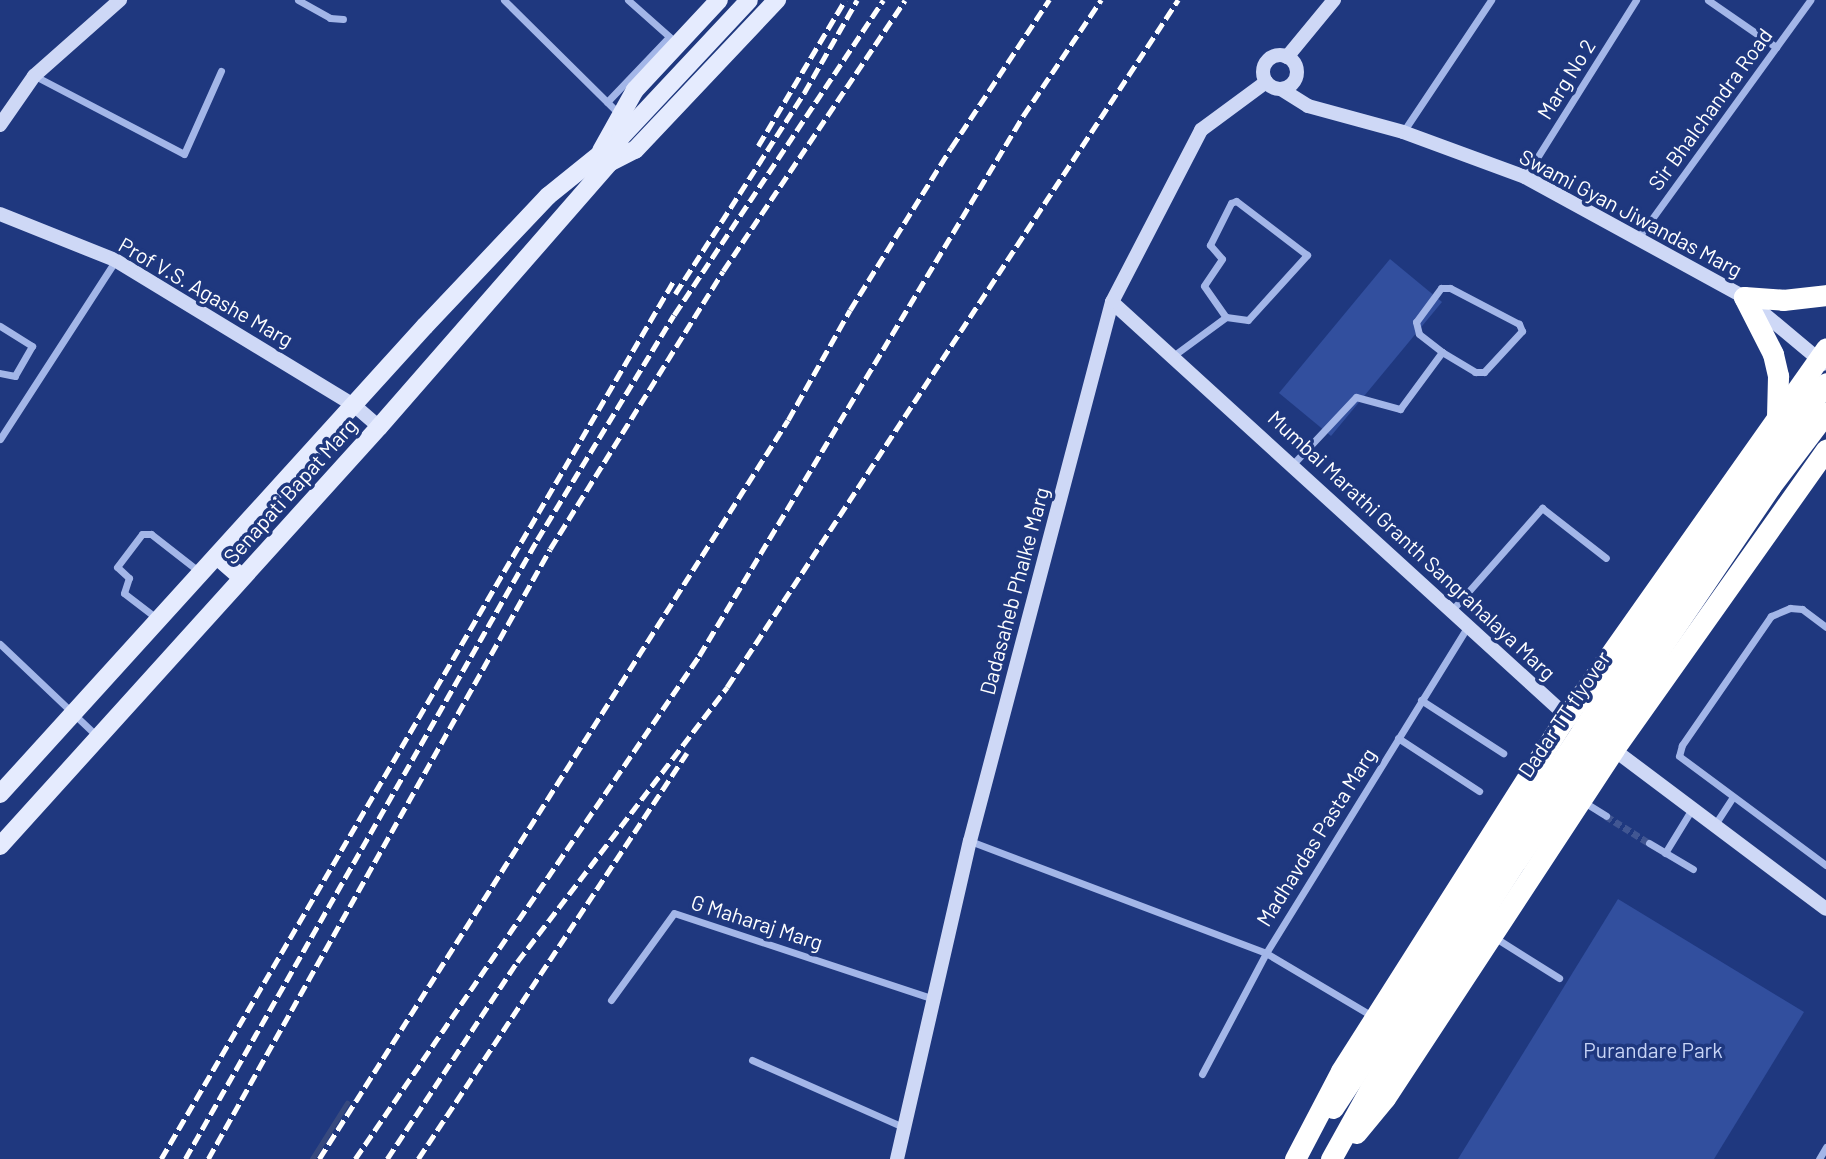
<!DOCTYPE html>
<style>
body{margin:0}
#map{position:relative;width:1826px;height:1159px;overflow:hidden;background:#1f387f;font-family:Barlow,sans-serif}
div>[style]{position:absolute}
.green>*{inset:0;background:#324f9e}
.stream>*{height:4.5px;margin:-2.25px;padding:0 2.25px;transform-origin:2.25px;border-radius:2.25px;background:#37497e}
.street-tunnel>*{height:7px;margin-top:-3.5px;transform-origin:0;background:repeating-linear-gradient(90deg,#415692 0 7px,transparent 0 10.5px)}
.street>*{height:7px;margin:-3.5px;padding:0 3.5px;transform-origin:3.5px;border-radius:3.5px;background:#a3b6e8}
.secondary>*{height:14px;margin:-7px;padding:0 7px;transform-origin:7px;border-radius:7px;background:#ced8f6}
.secondary>.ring{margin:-7px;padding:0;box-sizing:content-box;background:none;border:14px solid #ced8f6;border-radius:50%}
.primary>*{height:18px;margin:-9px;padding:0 9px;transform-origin:9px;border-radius:9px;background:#e5ebfe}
.highway>*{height:21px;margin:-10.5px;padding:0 10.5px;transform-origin:10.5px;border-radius:10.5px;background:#fff}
.rail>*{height:4.5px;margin-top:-2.25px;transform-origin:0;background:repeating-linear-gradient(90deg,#fff 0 12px,transparent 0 17px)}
span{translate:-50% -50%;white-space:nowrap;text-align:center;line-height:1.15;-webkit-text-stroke:7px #1f387f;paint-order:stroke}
.street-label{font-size:21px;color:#fff}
.park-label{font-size:21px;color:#c7d4f6}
</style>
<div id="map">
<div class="green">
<i style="clip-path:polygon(1390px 259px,1442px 302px,1331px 436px,1279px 393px)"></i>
<i style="clip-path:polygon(1618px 899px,1804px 1012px,1714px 1159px,1458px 1159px)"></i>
</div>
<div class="stream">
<i style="left:312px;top:1159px;width:66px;rotate:-58deg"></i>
</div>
<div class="street-tunnel">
<i style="left:1606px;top:816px;width:51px;rotate:32.1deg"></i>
</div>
<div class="street">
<i style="left:298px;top:0;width:37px;rotate:29deg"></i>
<i style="left:330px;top:18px;width:13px;rotate:4deg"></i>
<i style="left:504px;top:0;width:161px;rotate:44.7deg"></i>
<i style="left:628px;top:0;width:59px;rotate:41.6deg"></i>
<i style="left:1708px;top:0;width:83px;rotate:34.7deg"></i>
<i style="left:35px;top:76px;width:168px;rotate:27.6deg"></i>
<i style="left:184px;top:154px;width:91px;rotate:-66deg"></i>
<i style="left:607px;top:102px;width:90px;rotate:-46.4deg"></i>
<i style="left:1403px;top:132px;width:159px;rotate:-56.3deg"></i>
<i style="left:1525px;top:177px;width:209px;rotate:-57.9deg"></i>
<i style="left:1638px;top:238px;width:294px;rotate:-54.1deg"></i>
<i style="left:0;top:326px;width:38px;rotate:32deg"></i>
<i style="left:32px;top:346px;width:34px;rotate:120deg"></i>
<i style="left:15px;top:376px;width:15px;rotate:-169deg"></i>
<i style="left:1173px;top:356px;width:66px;rotate:-36.3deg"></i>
<i style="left:1226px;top:317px;width:22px;rotate:8deg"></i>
<i style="left:1248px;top:320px;width:88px;rotate:-47.8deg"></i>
<i style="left:1307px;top:255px;width:89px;rotate:-142.7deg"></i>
<i style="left:1236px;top:201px;width:5px;rotate:158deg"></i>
<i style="left:1231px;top:203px;width:47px;rotate:116.6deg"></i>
<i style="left:1210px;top:245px;width:18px;rotate:49deg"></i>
<i style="left:1222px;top:259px;width:32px;rotate:124deg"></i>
<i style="left:1204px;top:286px;width:38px;rotate:55deg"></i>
<i style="left:0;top:439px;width:212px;rotate:-57.1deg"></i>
<i style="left:1293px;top:464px;width:92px;rotate:-46.8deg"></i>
<i style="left:1356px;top:397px;width:46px;rotate:15.3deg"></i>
<i style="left:1400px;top:409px;width:71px;rotate:-53.6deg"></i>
<i style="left:1442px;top:352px;width:39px;rotate:31deg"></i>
<i style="left:1475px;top:372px;width:9px"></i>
<i style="left:1484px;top:372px;width:56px;rotate:-47.2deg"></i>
<i style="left:1522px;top:331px;width:8px;rotate:-113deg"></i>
<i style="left:1519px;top:324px;width:78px;rotate:-152.4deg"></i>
<i style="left:1450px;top:288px;width:9px;rotate:180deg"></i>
<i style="left:1441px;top:288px;width:42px;rotate:126.3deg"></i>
<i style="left:1416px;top:322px;width:12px;rotate:76deg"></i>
<i style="left:1419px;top:334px;width:29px;rotate:38deg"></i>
<i style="left:1453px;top:609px;width:135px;rotate:-48.6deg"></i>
<i style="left:1542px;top:508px;width:81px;rotate:38deg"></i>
<i style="left:159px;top:620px;width:44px;rotate:-142.4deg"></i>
<i style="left:124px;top:593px;width:16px;rotate:-72deg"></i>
<i style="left:129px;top:578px;width:16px;rotate:-137deg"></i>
<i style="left:117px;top:567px;width:41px;rotate:-52.9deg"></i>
<i style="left:142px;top:534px;width:9px"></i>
<i style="left:151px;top:534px;width:63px;rotate:38deg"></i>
<i style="left:1826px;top:627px;width:30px;rotate:-143deg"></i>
<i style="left:1802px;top:609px;width:12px;rotate:-175deg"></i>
<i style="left:1790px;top:608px;width:21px;rotate:157deg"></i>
<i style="left:1771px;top:616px;width:157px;rotate:124.6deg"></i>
<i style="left:1682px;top:745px;width:11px;rotate:105deg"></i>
<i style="left:1679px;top:756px;width:183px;rotate:36.6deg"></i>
<i style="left:0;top:644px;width:135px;rotate:43.5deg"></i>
<i style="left:1421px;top:700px;width:98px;rotate:32.9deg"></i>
<i style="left:1398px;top:738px;width:97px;rotate:33.2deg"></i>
<i style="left:1584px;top:802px;width:26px;rotate:32deg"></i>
<i style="left:1714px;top:826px;width:33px;rotate:-57deg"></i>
<i style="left:970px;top:841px;width:316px;rotate:20.7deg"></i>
<i style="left:1266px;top:953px;width:126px;rotate:30.7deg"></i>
<i style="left:1649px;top:843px;width:51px;rotate:30.6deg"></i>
<i style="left:1665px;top:853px;width:52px;rotate:-58.5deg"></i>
<i style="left:1494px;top:937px;width:77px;rotate:32.2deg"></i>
<i style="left:611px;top:1000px;width:107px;rotate:-54.1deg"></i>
<i style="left:674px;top:913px;width:271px;rotate:18.3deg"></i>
<i style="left:752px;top:1060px;width:165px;rotate:23.9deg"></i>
<i style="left:1202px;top:1074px;width:137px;rotate:-62.1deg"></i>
<i style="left:1266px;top:953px;width:383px;rotate:-58.3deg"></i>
<i style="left:1819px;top:1159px;width:14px;rotate:-60deg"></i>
</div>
<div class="secondary">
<i class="ring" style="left:1263px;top:55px;width:20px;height:20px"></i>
<i style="left:1287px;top:57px;width:74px;rotate:-50.5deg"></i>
<i style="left:1281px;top:89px;width:32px;rotate:32deg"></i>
<i style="left:1308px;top:106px;width:98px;rotate:15.3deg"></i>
<i style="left:1403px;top:132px;width:130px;rotate:20.2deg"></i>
<i style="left:1525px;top:177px;width:250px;rotate:28.7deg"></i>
<i style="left:1744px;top:297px;width:104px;rotate:39.9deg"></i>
<i style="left:0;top:125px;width:60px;rotate:-55.2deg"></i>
<i style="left:34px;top:76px;width:115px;rotate:-41.5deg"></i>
<i style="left:0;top:214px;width:124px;rotate:21.8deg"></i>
<i style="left:115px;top:260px;width:281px;rotate:31.3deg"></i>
<i style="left:355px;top:406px;width:32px;rotate:41deg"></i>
<i style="left:1112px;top:302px;width:622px;rotate:42.33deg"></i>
<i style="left:1609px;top:746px;width:271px;rotate:36.9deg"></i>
<i style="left:897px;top:1159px;width:326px;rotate:-77.1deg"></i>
<i style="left:970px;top:841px;width:557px;rotate:-75.24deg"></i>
<i style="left:1112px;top:302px;width:194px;rotate:-62.6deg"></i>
<i style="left:1201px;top:130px;width:81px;rotate:-36.4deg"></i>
</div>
<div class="primary">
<i style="left:601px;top:151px;width:70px;rotate:-60.9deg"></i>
<i style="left:635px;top:90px;width:123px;rotate:-47deg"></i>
<i style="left:609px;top:163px;width:29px;rotate:-27deg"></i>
<i style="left:635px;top:150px;width:207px;rotate:-46.6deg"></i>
<i style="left:217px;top:556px;width:33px;rotate:41deg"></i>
<i style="left:0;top:794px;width:632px;rotate:-47.76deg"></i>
<i style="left:425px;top:326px;width:179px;rotate:-46.6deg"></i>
<i style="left:548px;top:196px;width:94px;rotate:-38.9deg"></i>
<i style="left:621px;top:137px;width:187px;rotate:-46.9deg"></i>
<i style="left:0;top:846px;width:565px;rotate:-47.87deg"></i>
<i style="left:379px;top:427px;width:350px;rotate:-48.9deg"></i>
<i style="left:609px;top:163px;width:26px;rotate:-65deg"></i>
</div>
<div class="highway">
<i style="left:1744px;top:297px;width:64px;rotate:63deg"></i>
<i style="left:1773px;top:354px;width:23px;rotate:77deg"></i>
<i style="left:1778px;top:376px;width:42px;rotate:91.4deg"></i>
<i style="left:1744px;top:297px;width:39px;rotate:4deg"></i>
<i style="left:1783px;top:300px;width:43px;rotate:-6.6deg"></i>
<i style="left:1333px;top:1108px;width:481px;rotate:-56.6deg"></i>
<i style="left:1598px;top:706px;width:395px;rotate:-54.8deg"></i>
<i style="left:1356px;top:1133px;width:45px;rotate:-50.4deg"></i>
<i style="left:1385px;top:1098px;width:417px;rotate:-56.7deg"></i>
<i style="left:1614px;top:749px;width:367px;rotate:-54.7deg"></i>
<i style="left:1295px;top:1159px;width:99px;rotate:-62.4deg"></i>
<i style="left:1341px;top:1071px;width:419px;rotate:-57.6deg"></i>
<i style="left:1566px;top:717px;width:451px;rotate:-54.8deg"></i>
<i style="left:1331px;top:1159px;width:80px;rotate:-60.9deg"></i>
<i style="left:1370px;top:1089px;width:271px;rotate:-57.4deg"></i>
<i style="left:1516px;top:861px;width:452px;rotate:-55.8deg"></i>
<i style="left:1770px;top:487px;width:93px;rotate:-52.9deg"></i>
</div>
<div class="rail">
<i style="left:758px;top:146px;width:170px;rotate:-59.2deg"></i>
<i style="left:675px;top:294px;width:239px;rotate:-57.3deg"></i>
<i style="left:804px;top:93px;width:107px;rotate:-60.3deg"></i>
<i style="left:161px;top:1159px;width:1018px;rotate:-59.73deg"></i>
<i style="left:185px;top:1159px;width:712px;rotate:-60.37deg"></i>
<i style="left:537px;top:540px;width:263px;rotate:-58.7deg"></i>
<i style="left:674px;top:315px;width:378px;rotate:-56.4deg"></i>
<i style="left:208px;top:1159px;width:699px;rotate:-60.72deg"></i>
<i style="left:550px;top:549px;width:327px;rotate:-58.1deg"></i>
<i style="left:723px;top:271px;width:326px;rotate:-56.1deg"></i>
<i style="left:319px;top:1159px;width:875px;rotate:-57.6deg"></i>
<i style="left:788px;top:420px;width:126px;rotate:-60.6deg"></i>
<i style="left:850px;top:310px;width:191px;rotate:-58.1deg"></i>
<i style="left:951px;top:148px;width:178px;rotate:-56.5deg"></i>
<i style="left:355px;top:1159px;width:609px;rotate:-55.63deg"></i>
<i style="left:699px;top:656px;width:630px;rotate:-59.04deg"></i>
<i style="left:1023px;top:116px;width:140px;rotate:-56.1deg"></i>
<i style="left:387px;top:1159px;width:236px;rotate:-56.6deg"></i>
<i style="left:517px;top:962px;width:346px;rotate:-52.6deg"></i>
<i style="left:727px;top:687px;width:822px;rotate:-56.72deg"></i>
<i style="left:418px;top:1159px;width:487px;rotate:-56.5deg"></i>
</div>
<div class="street-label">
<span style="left:1566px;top:79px;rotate:-58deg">Marg No 2</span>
<span style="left:1710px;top:109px;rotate:-54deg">Sir Bhalchandra Road</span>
<span style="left:1631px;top:213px;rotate:28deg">Swami Gyan Jiwandas Marg</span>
<span style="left:206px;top:292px;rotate:30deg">Prof V.S. Agashe Marg</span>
<span style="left:290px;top:491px;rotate:-48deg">Senapati Bapat Marg</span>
<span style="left:1412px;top:545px;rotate:43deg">Mumbai Marathi Granth Sangrahalaya Marg</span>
<span style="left:1014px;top:591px;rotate:-75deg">Dadasaheb Phalke Marg</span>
<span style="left:1564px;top:714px;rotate:-56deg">Dadar TT flyover</span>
<span style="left:1316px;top:837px;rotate:-58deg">Madhavdas Pasta Marg</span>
<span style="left:757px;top:922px;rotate:18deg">G Maharaj Marg</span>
</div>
<div class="park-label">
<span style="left:1653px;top:1050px">Purandare Park</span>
</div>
</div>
